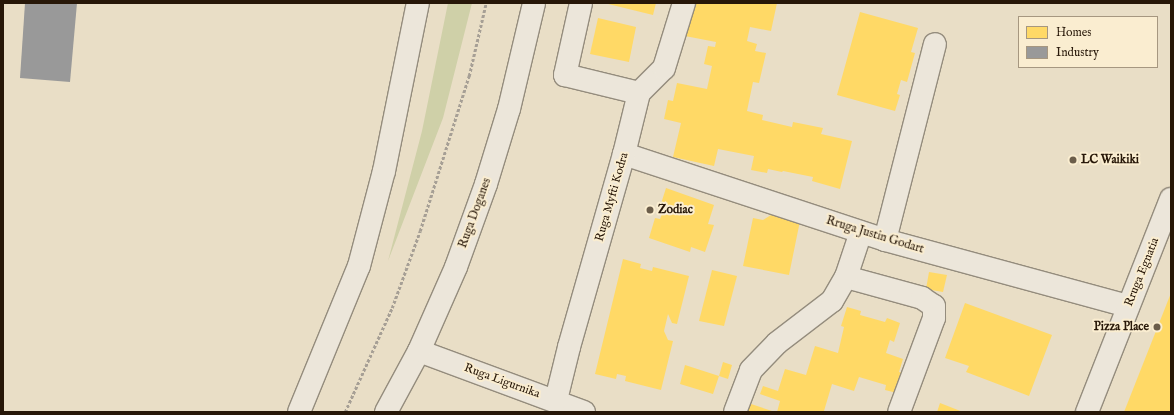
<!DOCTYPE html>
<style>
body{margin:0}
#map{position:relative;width:1174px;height:415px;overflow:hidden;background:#e9dec6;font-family:"IM FELL English",serif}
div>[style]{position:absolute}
.green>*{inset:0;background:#cfd0a8}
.homes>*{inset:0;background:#ffd966}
.industry>*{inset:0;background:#999}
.path>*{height:2.5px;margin-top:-1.25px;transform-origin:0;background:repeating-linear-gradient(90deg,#a69f95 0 3px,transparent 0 5px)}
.roads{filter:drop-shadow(1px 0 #948c7d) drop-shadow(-1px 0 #948c7d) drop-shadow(0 1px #948c7d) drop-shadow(0 -1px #948c7d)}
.street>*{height:22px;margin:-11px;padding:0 11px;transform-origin:11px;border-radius:11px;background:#ece6da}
.secondary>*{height:22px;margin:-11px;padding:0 11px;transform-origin:11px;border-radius:11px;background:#ece6da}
.dots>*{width:11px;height:11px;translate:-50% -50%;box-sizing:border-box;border:2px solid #faedd0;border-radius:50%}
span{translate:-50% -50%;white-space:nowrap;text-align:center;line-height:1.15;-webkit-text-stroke:4px #faedd0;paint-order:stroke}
.poi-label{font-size:12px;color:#271708;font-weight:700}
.left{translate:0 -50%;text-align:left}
.right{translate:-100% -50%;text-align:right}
.street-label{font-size:12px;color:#271708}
.frame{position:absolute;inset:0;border:4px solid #271708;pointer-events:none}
.legend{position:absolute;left:1018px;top:16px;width:140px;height:52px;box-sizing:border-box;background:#faedd0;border:1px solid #a69780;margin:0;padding:5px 7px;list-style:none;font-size:12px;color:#271708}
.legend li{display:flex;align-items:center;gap:8px;height:20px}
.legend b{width:20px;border:1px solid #a69780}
</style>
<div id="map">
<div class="green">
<i style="clip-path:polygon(448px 3px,472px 3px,443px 118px,388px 261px,422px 131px)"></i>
</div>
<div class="homes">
<i style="clip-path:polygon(604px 3px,656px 3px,653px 15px)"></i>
<i style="clip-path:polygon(692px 3px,777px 3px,771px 31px,750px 27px,747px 41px,757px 44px,755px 51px,766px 53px,759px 83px,753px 82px,747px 111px,763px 115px,762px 120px,792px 127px,793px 122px,823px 128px,821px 134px,852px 141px,840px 189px,812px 181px,813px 177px,783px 171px,782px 172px,768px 169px,767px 173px,751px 170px,754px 156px,718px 149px,714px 166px,673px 157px,681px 123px,664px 119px,668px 100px,673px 101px,677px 83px,707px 89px,712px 66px,704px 64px,708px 46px,715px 47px,716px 42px,685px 36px)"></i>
<i style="clip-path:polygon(860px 12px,918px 28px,911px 52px,915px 53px,907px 82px,901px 80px,897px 94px,900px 95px,895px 111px,837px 95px)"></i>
<i style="clip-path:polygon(598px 18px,636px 27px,629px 62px,590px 54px)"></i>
<i style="clip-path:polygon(666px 188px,714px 205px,708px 224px,714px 225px,705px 252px,691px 247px,690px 252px,649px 238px,655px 218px,660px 219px,663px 211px,659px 210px)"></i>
<i style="clip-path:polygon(771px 215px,800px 221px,789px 275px,743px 266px,753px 218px,763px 220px)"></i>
<i style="clip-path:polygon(623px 259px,641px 264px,640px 268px,652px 271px,653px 267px,689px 276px,677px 324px,672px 323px,668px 314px,664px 331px,668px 340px,673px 341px,661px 390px,625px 381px,626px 376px,617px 374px,616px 379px,595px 374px)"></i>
<i style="clip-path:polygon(712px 270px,737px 276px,724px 326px,699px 321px)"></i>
<i style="clip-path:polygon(929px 272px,947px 275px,943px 292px,926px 289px)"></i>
<i style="clip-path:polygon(1171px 293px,1170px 412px,1124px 412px)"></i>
<i style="clip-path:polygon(965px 303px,1052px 335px,1029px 396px,966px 372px,969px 366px,945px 358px)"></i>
<i style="clip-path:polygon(847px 307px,861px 311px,860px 315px,885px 322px,887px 318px,900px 323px,894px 342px,890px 340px,886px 353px,903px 359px,899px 372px,903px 373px,897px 393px,885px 390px,886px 385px,859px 377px,854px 391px,832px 384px,824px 411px,827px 412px,777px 412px,780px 401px,760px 394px,763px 386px,778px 391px,785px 369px,806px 375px,815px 346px,838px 353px,844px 327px,841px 326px)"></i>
<i style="clip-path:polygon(723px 362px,732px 365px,728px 379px,719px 376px,713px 394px,680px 384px,685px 365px,719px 376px)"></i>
<i style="clip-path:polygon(745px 402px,775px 412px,742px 412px)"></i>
<i style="clip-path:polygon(940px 403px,963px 412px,937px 412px)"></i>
</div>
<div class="industry">
<i style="clip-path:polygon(25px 3px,77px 3px,70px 82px,20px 78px)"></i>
</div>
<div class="path">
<i style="left:345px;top:412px;width:114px;rotate:-65.7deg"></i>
<i style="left:392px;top:308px;width:82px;rotate:-70deg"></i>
<i style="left:420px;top:231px;width:163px;rotate:-72.5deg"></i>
<i style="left:469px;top:76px;width:75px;rotate:-76.9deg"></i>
</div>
<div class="roads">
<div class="street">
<i style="left:581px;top:3px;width:74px;rotate:102.5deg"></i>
<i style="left:565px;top:75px;width:76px;rotate:13.7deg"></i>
<i style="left:624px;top:154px;width:275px;rotate:18.2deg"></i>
<i style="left:885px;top:240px;width:252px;rotate:15.2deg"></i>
<i style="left:885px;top:240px;width:202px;rotate:-75.7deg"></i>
<i style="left:846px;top:277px;width:79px;rotate:15.4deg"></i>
<i style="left:922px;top:298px;width:14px;rotate:34deg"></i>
<i style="left:934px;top:306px;width:12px;rotate:90deg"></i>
<i style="left:934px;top:318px;width:100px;rotate:110.4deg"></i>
<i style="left:419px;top:351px;width:176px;rotate:20.3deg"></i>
<i style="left:556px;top:400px;width:55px;rotate:-76.2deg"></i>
<i style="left:569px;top:347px;width:201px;rotate:-74.1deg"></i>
<i style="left:624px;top:154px;width:63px;rotate:-76.2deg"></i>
<i style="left:639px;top:93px;width:35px;rotate:-45deg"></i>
<i style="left:664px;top:68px;width:68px;rotate:-72.9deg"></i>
<i style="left:299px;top:412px;width:158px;rotate:-67.7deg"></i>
<i style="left:359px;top:266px;width:98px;rotate:-75.3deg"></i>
<i style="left:384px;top:171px;width:171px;rotate:-78.6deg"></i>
<i style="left:735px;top:412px;width:45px;rotate:-69.1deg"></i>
<i style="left:751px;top:370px;width:37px;rotate:-46deg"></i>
<i style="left:777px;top:343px;width:69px;rotate:-37.4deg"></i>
<i style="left:832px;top:301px;width:28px;rotate:-60deg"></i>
<i style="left:846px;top:277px;width:47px;rotate:-71.6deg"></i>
</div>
<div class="secondary">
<i style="left:386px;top:412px;width:69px;rotate:-61.6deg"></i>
<i style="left:419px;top:351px;width:92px;rotate:-66.2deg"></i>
<i style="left:456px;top:267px;width:88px;rotate:-70.1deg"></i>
<i style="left:486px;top:184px;width:78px;rotate:-73deg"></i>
<i style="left:509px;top:109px;width:109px;rotate:-76.7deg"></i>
<i style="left:1087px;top:412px;width:229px;rotate:-68.5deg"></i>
</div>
</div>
<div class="dots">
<i style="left:1073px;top:160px;background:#6b5d4a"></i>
<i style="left:650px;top:210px;background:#6b5d4a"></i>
<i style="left:1157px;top:327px;background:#6b5d4a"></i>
</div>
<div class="poi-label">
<span class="left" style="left:1081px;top:160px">LC Waikiki</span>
<span class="left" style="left:658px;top:210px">Zodiac</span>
<span class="right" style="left:1149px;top:327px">Pizza Place</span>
</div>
<div class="street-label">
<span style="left:612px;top:197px;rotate:-74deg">Ruga Myfti Kodra</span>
<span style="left:475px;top:213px;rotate:-70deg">Ruga Doganes</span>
<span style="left:875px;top:235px;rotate:17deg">Rruga Justin Godart</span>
<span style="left:1142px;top:272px;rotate:-68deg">Rruga Egnatia</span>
<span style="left:502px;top:381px;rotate:20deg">Ruga Ligurnika</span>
</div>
<div class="frame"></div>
<ul class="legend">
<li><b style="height:11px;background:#ffd966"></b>Homes</li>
<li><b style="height:11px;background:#999"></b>Industry</li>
</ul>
</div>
